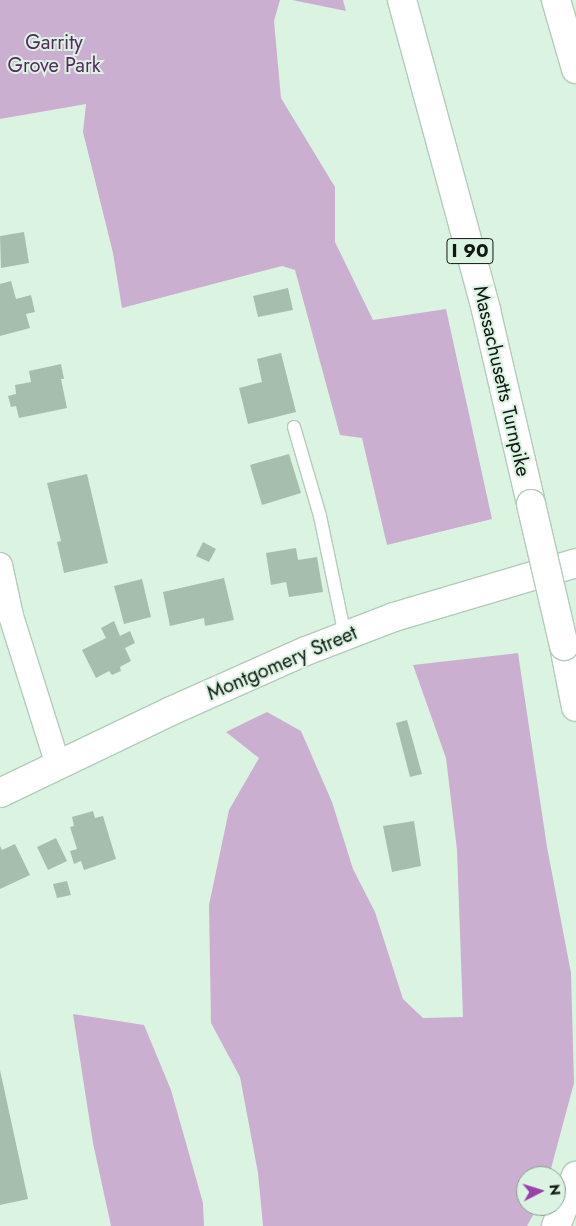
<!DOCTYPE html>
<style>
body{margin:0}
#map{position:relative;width:576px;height:1226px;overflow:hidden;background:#dbf4e2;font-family:Jost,sans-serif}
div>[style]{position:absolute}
.green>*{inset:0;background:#cbafd0}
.building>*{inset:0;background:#a6bfad}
.roads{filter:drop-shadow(1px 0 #b3cbb9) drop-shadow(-1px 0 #b3cbb9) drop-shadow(0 1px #b3cbb9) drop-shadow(0 -1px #b3cbb9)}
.service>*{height:12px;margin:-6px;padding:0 6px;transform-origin:6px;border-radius:6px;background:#fff}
.minor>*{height:24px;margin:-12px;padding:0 12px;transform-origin:12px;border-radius:12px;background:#fff}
.secondary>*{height:28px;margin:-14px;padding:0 14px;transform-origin:14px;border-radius:14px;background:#fff}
.motorway>*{height:28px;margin:-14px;padding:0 14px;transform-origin:14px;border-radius:14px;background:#fff}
.bridges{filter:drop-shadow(1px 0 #b3cbb9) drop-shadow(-1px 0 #b3cbb9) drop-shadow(0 1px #b3cbb9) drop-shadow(0 -1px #b3cbb9)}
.motorway-bridge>*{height:28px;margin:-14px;padding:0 14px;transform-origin:14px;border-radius:14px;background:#fff}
span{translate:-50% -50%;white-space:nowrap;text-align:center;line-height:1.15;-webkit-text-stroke:4px #dbf4e2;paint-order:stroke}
.shield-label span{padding:1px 4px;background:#dbf4e2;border:1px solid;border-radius:4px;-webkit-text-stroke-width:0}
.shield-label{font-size:19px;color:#0f1711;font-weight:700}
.park-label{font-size:20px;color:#582760}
.street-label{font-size:20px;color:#0f1711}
.north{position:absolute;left:516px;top:1166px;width:50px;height:50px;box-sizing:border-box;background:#dbf4e2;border:1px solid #899c8e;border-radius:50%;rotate:85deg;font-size:14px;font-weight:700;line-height:20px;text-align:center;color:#0f1711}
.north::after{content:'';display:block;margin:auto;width:18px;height:22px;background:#9c41ab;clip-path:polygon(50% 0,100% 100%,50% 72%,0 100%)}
</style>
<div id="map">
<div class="green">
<i style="clip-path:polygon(0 0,280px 0,274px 21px,281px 98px,335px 187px,335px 242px,373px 320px,446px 309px,492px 519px,387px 545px,362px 438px,340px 435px,295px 270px,282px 266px,122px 308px,113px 253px,83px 132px,86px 104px,0 119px)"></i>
<i style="clip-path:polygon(292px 0,343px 0,346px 11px)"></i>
<i style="clip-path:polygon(518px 653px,547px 847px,571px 973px,574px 1083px,549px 1176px,526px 1176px,526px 1206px,538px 1206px,527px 1226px,263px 1226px,258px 1173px,240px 1077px,211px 1023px,209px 905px,229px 810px,259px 758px,226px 732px,267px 712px,301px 731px,332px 802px,353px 869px,375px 912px,403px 999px,423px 1018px,463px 1017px,457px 850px,446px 758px,413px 665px)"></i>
<i style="clip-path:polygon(73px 1014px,144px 1025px,171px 1090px,203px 1203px,204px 1226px,111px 1226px,93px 1143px)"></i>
</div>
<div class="building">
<i style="clip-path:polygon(24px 232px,29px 263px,1px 268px,0 236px)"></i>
<i style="clip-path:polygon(11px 281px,16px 299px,31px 295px,35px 312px,26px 314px,30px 328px,0 336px,0 284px)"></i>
<i style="clip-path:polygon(288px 288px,293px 310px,258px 317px,253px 296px)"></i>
<i style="clip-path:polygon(281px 353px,296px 412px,248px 424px,239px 388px,262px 382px,257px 359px)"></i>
<i style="clip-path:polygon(61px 364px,64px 379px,61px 379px,67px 408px,19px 418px,16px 406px,11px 407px,8px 396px,16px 394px,15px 385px,31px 382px,29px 371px)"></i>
<i style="clip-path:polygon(289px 454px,301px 493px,262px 505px,250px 465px)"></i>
<i style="clip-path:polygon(87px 474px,108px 563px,64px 573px,57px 542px,61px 541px,47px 483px)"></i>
<i style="clip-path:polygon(203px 542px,216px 549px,209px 562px,196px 556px)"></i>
<i style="clip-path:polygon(296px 548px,298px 560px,317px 557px,323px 592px,289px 597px,286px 582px,271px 585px,266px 553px)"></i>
<i style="clip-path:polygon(224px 578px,234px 620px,205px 626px,204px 618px,170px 626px,163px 592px)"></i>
<i style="clip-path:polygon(142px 579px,151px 617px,124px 624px,114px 586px)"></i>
<i style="clip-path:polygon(114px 621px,120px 636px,130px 631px,135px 643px,125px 648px,131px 661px,120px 667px,121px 671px,112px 675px,109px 671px,96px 678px,82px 650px,106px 638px,101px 628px)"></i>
<i style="clip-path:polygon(407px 720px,422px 774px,410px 777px,396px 723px)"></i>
<i style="clip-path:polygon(93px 811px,95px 818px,103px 816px,116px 859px,84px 870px,81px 861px,74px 864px,70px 851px,77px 849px,70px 827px,74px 826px,72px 817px)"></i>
<i style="clip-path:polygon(414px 821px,421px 866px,392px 872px,383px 826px)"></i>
<i style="clip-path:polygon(56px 838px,67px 861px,48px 870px,37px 847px)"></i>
<i style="clip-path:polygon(15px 844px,30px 875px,0 889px,0 846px,2px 850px)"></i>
<i style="clip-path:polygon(67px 881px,71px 895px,57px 898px,53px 884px)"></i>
<i style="clip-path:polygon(0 1070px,28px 1199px,0 1205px)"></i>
</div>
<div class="roads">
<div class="service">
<i style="left:294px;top:427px;width:93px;rotate:73.7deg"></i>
<i style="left:320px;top:516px;width:123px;rotate:78.2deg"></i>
</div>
<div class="minor">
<i style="left:0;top:565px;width:52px;rotate:77.8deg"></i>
<i style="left:11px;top:616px;width:156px;rotate:72.5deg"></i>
</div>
<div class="secondary">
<i style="left:0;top:793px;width:190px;rotate:-25.6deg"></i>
<i style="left:171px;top:711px;width:148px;rotate:-24deg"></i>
<i style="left:306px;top:651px;width:94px;rotate:-21.1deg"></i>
<i style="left:394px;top:617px;width:190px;rotate:-16.5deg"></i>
</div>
<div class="motorway">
<i style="left:402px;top:0;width:321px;rotate:74.8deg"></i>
<i style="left:486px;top:310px;width:199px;rotate:76.9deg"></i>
<i style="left:556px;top:0;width:72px;rotate:73.8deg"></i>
<i style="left:564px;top:646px;width:62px;rotate:78.9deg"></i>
<i style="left:556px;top:1226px;width:54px;rotate:-68.2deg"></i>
</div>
</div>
<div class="bridges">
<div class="motorway-bridge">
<i style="left:531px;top:504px;width:146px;rotate:76.9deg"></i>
</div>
</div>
<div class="shield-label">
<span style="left:470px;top:251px">I 90</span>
</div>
<div class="park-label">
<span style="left:54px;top:54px">Garrity<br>Grove Park</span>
</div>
<div class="street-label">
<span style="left:502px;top:381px;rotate:77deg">Massachusetts Turnpike</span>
<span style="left:282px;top:663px;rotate:-23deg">Montgomery Street</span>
</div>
<div class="north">N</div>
</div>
